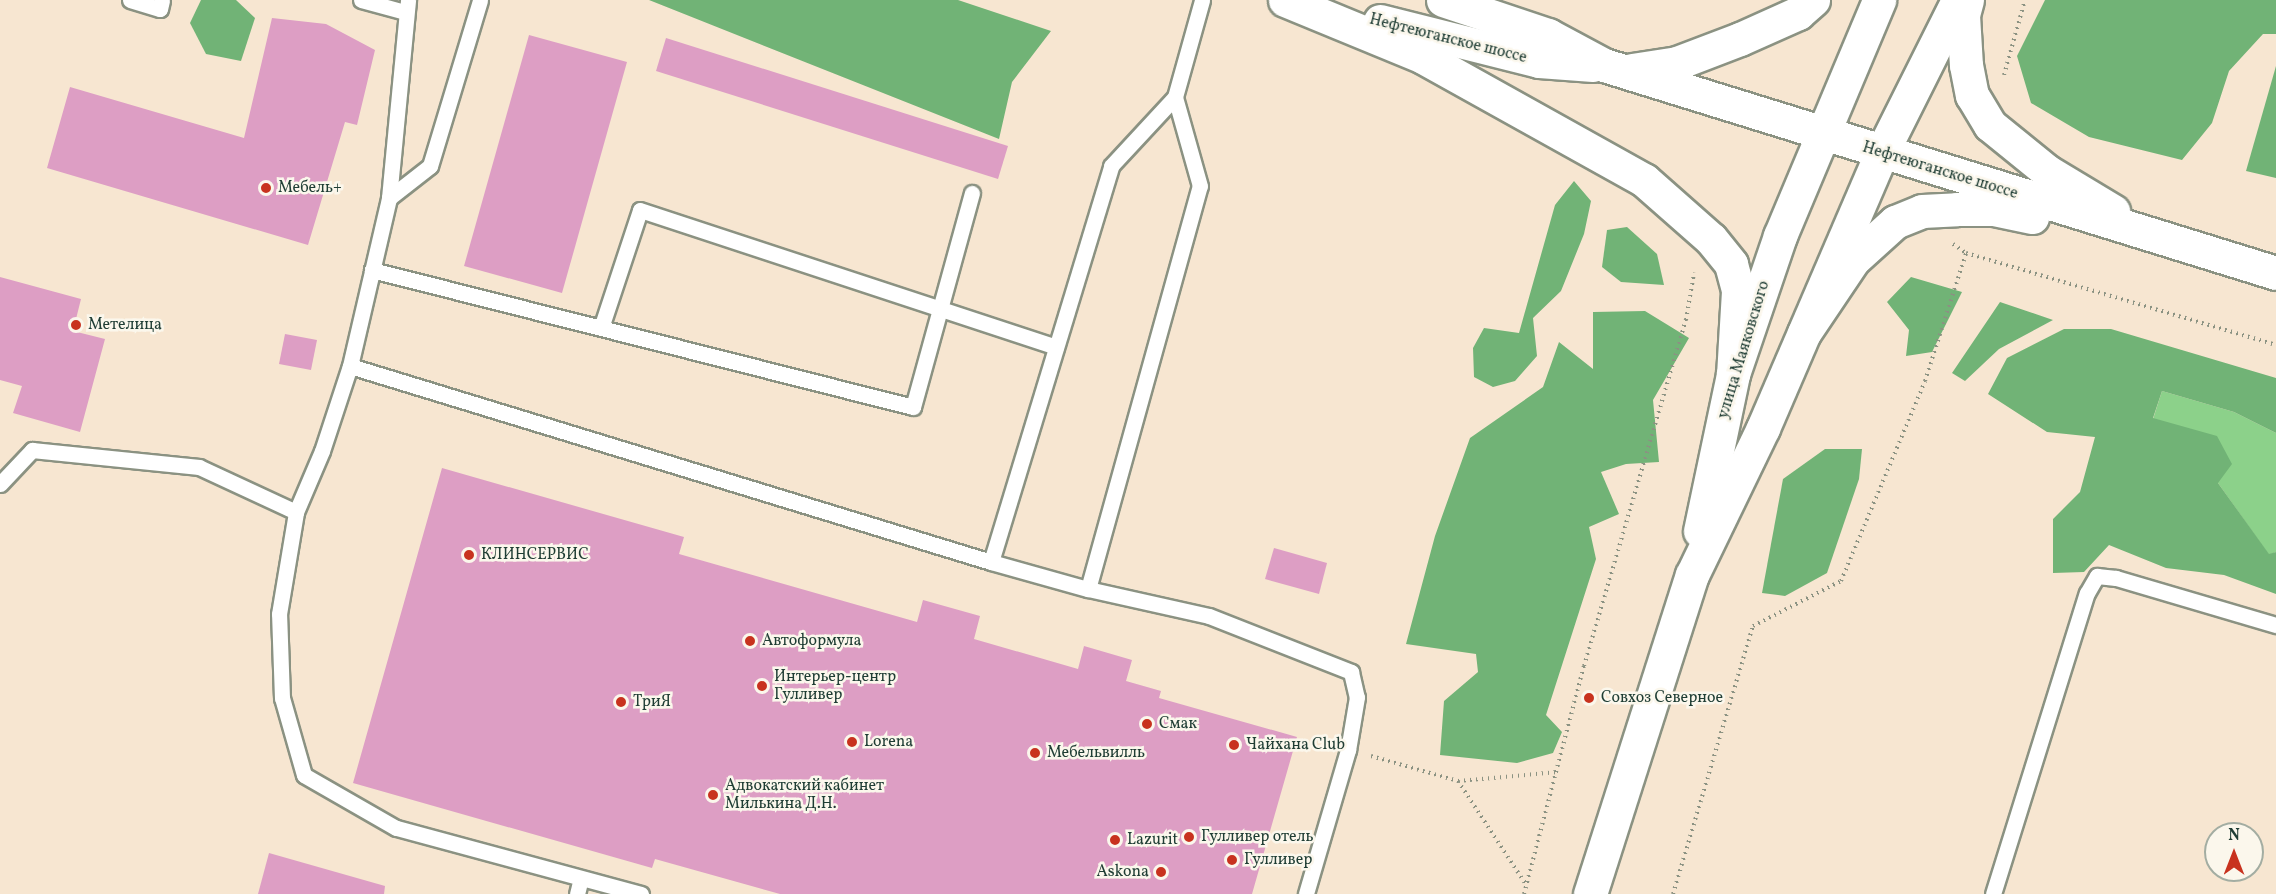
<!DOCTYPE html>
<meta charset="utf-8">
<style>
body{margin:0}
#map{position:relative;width:2276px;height:894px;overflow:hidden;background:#f7e6d1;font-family:Vollkorn,serif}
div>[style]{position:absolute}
.green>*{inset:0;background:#8cd18a}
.forest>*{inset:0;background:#71b376}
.building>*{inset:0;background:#dd9ec4}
.path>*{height:4px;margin-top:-2px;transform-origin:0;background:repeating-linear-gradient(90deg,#8b9282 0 1.5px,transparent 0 6px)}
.roads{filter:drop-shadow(2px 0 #8b9282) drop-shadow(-2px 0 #8b9282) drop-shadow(0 2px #8b9282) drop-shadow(0 -2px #8b9282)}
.lane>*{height:15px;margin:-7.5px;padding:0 7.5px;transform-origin:7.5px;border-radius:7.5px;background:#fff}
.secondary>*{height:33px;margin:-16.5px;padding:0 16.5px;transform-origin:16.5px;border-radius:16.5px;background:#fff}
.primary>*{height:33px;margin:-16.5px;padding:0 16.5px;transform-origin:16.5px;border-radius:16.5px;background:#fff}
.dots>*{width:16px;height:16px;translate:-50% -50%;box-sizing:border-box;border:3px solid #fbf7ec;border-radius:50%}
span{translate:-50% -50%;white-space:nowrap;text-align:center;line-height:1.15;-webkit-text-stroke:5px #fbf7ec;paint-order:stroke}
.street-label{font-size:16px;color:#1f3d34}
.poi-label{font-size:16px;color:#1f3d34}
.left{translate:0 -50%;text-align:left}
.right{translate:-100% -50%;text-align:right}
.north{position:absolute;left:2204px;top:822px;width:60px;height:60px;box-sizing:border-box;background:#fbf7ec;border:2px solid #a3ada2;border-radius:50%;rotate:0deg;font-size:16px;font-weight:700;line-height:24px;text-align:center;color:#1f3d34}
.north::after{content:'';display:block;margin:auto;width:21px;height:27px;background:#c8321e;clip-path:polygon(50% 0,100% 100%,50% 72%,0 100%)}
</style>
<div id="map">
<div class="green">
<i style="clip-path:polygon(2162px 391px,2234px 412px,2276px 433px,2276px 552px,2269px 555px,2218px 483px,2153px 419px)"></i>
</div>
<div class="forest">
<i style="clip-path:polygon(201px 0,236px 0,255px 18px,241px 61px,206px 54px,190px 23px)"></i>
<i style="clip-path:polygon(649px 0,958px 0,1051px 31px,1012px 82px,999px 139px)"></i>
<i style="clip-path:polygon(2045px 0,2276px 0,2276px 34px,2263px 34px,2229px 71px,2212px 123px,2182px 160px,2089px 137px,2031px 103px,2017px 56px)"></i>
<i style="clip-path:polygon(2276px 66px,2276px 178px,2246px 171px)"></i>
<i style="clip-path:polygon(1574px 181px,1591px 201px,1584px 234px,1561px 291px,1533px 318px,1537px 356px,1515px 381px,1493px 387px,1474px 377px,1473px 348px,1484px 328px,1519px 333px,1555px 205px)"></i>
<i style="clip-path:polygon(1627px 227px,1657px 254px,1664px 285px,1621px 282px,1602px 267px,1607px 230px)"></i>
<i style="clip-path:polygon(1911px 277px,1962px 292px,1932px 352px,1906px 356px,1909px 330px,1887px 302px)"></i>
<i style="clip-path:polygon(2000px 302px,2053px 320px,1999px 349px,1965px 381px,1952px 373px)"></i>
<i style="clip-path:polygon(1645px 311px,1689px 338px,1653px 400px,1659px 462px,1626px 464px,1601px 472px,1619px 514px,1589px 527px,1596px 559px,1546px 715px,1562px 732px,1553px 753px,1517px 763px,1440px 755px,1444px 701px,1478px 672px,1476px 654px,1406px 644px,1435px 536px,1470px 438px,1543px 387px,1559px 342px,1593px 369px,1593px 312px)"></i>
<i style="clip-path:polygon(2064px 329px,2111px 329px,2276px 378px,2276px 433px,2234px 412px,2162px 391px,2153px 418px,2217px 436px,2232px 464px,2218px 483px,2269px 554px,2276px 552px,2276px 594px,2224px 575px,2166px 568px,2109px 545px,2084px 572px,2053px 573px,2053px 519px,2080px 492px,2095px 437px,2047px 432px,1988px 394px,2007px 358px)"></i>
<i style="clip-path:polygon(1825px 449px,1862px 449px,1859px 479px,1827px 573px,1785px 596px,1762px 593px,1783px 479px)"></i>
</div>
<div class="building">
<i style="clip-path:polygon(272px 18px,326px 24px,375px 50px,357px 125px,345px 122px,308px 245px,47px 168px,70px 87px,244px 138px)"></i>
<i style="clip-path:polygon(529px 35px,627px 62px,562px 293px,464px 266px)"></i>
<i style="clip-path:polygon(666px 38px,1008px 146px,998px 179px,656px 71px)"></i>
<i style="clip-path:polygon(0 277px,81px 299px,73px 331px,105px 339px,80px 432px,13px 413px,22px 386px,0 380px)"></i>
<i style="clip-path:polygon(285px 334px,317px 340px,311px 370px,279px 364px)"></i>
<i style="clip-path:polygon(442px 468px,684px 537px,679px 554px,917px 622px,923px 600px,980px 616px,974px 639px,1078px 669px,1084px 646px,1132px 660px,1126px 681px,1161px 691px,1159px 698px,1297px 737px,1252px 894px,780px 894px,655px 859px,652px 868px,353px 783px)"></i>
<i style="clip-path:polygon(1274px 548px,1327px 563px,1319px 594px,1265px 579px)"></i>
<i style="clip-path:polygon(269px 853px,385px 886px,384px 894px,258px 894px)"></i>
</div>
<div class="path">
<i style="left:2004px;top:75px;width:78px;rotate:-74.4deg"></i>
<i style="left:1953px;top:244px;width:16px;rotate:35deg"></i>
<i style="left:1966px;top:253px;width:323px;rotate:16.5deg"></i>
<i style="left:1371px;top:756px;width:91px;rotate:16deg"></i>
<i style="left:1458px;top:781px;width:101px;rotate:-5.1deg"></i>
<i style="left:1458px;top:781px;width:122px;rotate:56.7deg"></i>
<i style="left:1524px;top:894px;width:236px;rotate:-75.3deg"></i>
<i style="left:1584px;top:666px;width:361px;rotate:-73.6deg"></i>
<i style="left:1686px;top:320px;width:48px;rotate:-80.3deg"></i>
<i style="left:1673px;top:894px;width:280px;rotate:-73.4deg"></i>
<i style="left:1753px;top:626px;width:99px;rotate:-27.1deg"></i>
<i style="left:1841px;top:581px;width:217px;rotate:-67.2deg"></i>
<i style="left:1925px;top:381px;width:134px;rotate:-72.2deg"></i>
</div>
<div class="roads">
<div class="lane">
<i style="left:130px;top:0;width:31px;rotate:17deg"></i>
<i style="left:160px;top:9px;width:9px;rotate:-77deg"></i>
<i style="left:361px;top:0;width:46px;rotate:15.3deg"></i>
<i style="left:389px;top:198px;width:52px;rotate:-38deg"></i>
<i style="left:430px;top:166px;width:173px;rotate:-73.2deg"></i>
<i style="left:372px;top:270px;width:558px;rotate:14.21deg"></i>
<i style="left:913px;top:407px;width:222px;rotate:-74.6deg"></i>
<i style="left:601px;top:328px;width:124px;rotate:-71.7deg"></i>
<i style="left:640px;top:210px;width:438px;rotate:18.2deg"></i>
<i style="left:350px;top:366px;width:172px;rotate:-76.9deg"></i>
<i style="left:389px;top:198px;width:199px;rotate:-84.5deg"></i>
<i style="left:0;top:484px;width:47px;rotate:-46.7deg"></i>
<i style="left:32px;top:450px;width:168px;rotate:5.8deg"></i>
<i style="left:199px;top:467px;width:107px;rotate:24.9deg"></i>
<i style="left:991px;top:562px;width:414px;rotate:-73.1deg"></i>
<i style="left:1111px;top:166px;width:94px;rotate:-47.2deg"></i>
<i style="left:1175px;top:97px;width:101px;rotate:-74.4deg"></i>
<i style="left:1088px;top:589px;width:418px;rotate:-74.5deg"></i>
<i style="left:1200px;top:186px;width:92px;rotate:-105.7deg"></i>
<i style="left:577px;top:894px;width:16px;rotate:-76deg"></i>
<i style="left:641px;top:894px;width:254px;rotate:-164.9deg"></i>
<i style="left:396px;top:828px;width:106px;rotate:-150.1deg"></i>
<i style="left:304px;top:775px;width:80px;rotate:-105.9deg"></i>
<i style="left:282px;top:698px;width:84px;rotate:-92deg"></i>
<i style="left:279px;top:614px;width:103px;rotate:-80.5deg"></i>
<i style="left:296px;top:512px;width:66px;rotate:-66.9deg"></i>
<i style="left:322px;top:451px;width:89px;rotate:-71.8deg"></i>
<i style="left:350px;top:366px;width:670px;rotate:17deg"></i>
<i style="left:991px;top:562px;width:101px;rotate:15.6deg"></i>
<i style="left:1088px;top:589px;width:124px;rotate:12.6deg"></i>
<i style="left:1209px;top:616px;width:153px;rotate:21.5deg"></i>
<i style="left:1351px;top:672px;width:26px;rotate:77deg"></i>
<i style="left:1357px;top:697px;width:54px;rotate:99.6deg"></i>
<i style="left:1348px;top:750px;width:150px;rotate:106.3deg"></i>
<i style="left:1993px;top:894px;width:315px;rotate:-72.7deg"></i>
<i style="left:2087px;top:593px;width:20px;rotate:-60deg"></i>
<i style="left:2097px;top:576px;width:19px;rotate:6deg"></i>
<i style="left:2116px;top:578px;width:167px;rotate:16.4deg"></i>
</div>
<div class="secondary">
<i style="left:1700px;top:531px;width:160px;rotate:-78.1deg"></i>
<i style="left:1733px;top:374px;width:146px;rotate:-71.2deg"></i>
<i style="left:1780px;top:236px;width:256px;rotate:-67.2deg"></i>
<i style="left:1590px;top:894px;width:335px;rotate:-72.3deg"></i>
<i style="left:1692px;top:575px;width:163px;rotate:-64.2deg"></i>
<i style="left:1763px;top:428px;width:298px;rotate:-66.7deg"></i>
<i style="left:1881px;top:154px;width:172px;rotate:-63.4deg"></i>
</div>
<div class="primary">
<i style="left:1285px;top:0;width:149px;rotate:22.4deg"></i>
<i style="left:1423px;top:57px;width:253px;rotate:29.1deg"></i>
<i style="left:1644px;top:180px;width:89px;rotate:41.4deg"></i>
<i style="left:1711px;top:239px;width:32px;rotate:51deg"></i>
<i style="left:1731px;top:264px;width:28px;rotate:75deg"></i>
<i style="left:1738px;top:291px;width:83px;rotate:93.4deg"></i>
<i style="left:1443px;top:0;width:111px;rotate:18.4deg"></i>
<i style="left:1548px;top:35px;width:64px;rotate:28.2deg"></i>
<i style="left:1604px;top:65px;width:703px;rotate:17.2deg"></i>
<i style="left:1967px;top:0;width:16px;rotate:105deg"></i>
<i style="left:1963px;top:15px;width:50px;rotate:86.6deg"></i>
<i style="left:1966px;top:65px;width:31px;rotate:79deg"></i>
<i style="left:1972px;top:95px;width:35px;rotate:59deg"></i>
<i style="left:1990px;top:125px;width:75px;rotate:39deg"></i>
<i style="left:2048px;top:172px;width:76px;rotate:31deg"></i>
<i style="left:1380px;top:21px;width:164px;rotate:14.1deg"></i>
<i style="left:1539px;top:61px;width:54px;rotate:4.2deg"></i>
<i style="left:1632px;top:70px;width:46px;rotate:-8.8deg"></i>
<i style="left:1677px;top:63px;width:67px;rotate:-20.9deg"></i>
<i style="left:1740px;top:39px;width:64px;rotate:-24.1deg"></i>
<i style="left:1798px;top:13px;width:20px;rotate:-41deg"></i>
<i style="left:1804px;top:333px;width:88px;rotate:-56.1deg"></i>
<i style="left:1853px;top:260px;width:57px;rotate:-42.1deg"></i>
<i style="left:1895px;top:222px;width:29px;rotate:-22deg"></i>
<i style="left:1922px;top:211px;width:35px;rotate:-3deg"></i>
<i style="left:1957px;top:209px;width:37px"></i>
<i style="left:1994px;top:209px;width:39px;rotate:12deg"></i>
</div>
</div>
<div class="dots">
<i style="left:266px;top:188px;background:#c8321e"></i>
<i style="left:76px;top:325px;background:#c8321e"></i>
<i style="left:469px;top:555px;background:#c8321e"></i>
<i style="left:750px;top:641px;background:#c8321e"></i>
<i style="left:762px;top:686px;background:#c8321e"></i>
<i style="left:1589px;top:698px;background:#c8321e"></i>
<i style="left:621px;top:702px;background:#c8321e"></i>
<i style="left:1147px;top:724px;background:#c8321e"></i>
<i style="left:852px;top:742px;background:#c8321e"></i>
<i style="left:1234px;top:745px;background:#c8321e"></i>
<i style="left:1035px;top:753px;background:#c8321e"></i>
<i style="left:713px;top:795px;background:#c8321e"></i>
<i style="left:1189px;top:837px;background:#c8321e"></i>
<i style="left:1115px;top:840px;background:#c8321e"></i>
<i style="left:1232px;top:860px;background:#c8321e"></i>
<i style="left:1161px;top:872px;background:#c8321e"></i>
</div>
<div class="street-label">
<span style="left:1448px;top:39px;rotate:14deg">Нефтеюганское шоссе</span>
<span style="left:1940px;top:171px;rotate:17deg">Нефтеюганское шоссе</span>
<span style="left:1744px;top:350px;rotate:-73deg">улица Маяковского</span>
</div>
<div class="poi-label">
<span class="left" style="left:278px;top:188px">Мебель+</span>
<span class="left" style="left:88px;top:325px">Метелица</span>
<span class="left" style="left:481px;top:555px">КЛИНСЕРВИС</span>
<span class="left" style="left:762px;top:641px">Автоформула</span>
<span class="left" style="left:774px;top:686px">Интерьер-центр<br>Гулливер</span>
<span class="left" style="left:1601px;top:698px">Совхоз Северное</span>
<span class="left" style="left:633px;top:702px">ТриЯ</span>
<span class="left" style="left:1159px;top:724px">Смак</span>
<span class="left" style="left:864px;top:742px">Lorena</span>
<span class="left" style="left:1246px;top:745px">Чайхана Club</span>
<span class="left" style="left:1047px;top:753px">Мебельвилль</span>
<span class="left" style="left:725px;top:795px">Адвокатский кабинет<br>Милькина Д.Н.</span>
<span class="left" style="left:1201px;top:837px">Гулливер отель</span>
<span class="left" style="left:1127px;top:840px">Lazurit</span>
<span class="left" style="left:1244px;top:860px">Гулливер</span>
<span class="right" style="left:1149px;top:872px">Askona</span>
</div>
<div class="north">N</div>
</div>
